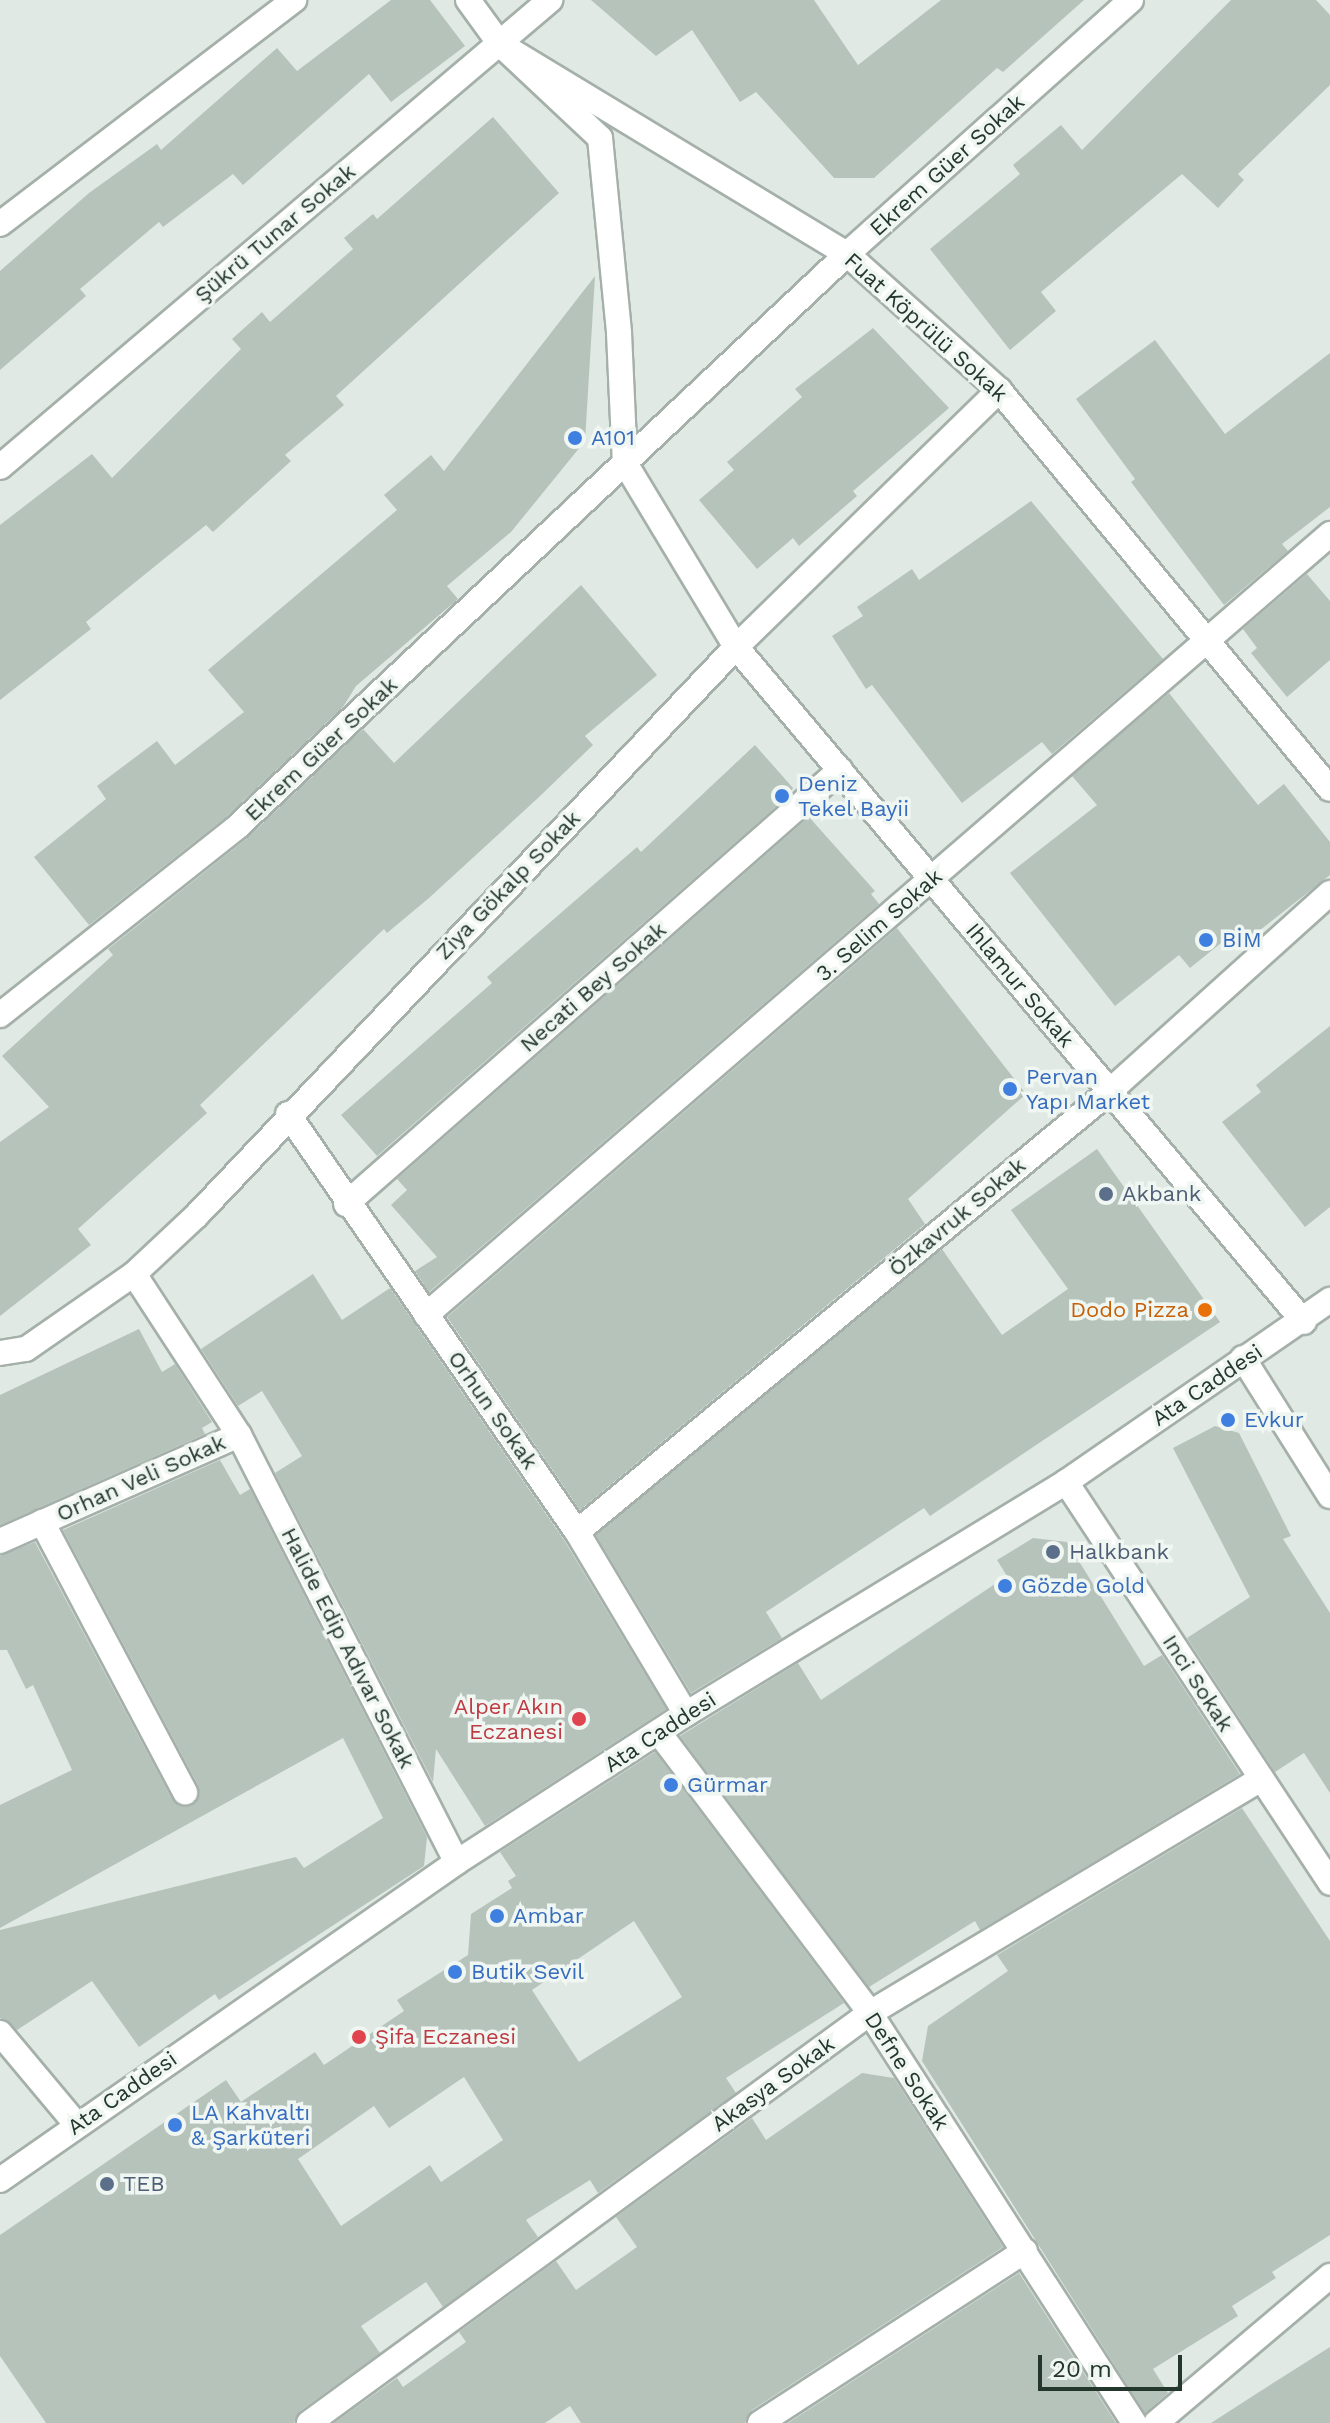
<!DOCTYPE html>
<meta charset="utf-8">
<style>
body{margin:0}
#map{position:relative;width:1330px;height:2423px;overflow:hidden;background:#e0e9e3;font-family:"Work Sans",sans-serif}
div>[style]{position:absolute}
.building>*{inset:0;background:#b6c3bb}
.roads{filter:drop-shadow(2px 0 #a4b0a9) drop-shadow(-2px 0 #a4b0a9) drop-shadow(0 2px #a4b0a9) drop-shadow(0 -2px #a4b0a9)}
.minor>*{height:24px;margin:-12px;padding:0 12px;transform-origin:12px;border-radius:12px;background:#fff}
.secondary>*{height:24px;margin:-12px;padding:0 12px;transform-origin:12px;border-radius:12px;background:#fff}
.dots>*{width:22px;height:22px;translate:-50% -50%;box-sizing:border-box;border:4px solid #f0f6f2;border-radius:50%}
span{translate:-50% -50%;white-space:nowrap;text-align:center;line-height:1.15;-webkit-text-stroke:7px #f0f6f2;paint-order:stroke}
.street-label{font-size:22px;color:#23372d}
.shop-label{font-size:22px;color:#366cbe}
.left{translate:0 -50%;text-align:left}
.service-label{font-size:22px;color:#4e5e75}
.food-label{font-size:22px;color:#c56008}
.right{translate:-100% -50%;text-align:right}
.health-label{font-size:22px;color:#be3a42}
.scale{position:absolute;left:1038px;top:2355px;width:144px;height:36px;box-sizing:border-box;border:4px solid #23372d;border-top:0;padding-left:10px;font-size:24px;line-height:28px;white-space:nowrap;color:#23372d;-webkit-text-stroke:6px #f0f6f2;paint-order:stroke}
</style>
<div id="map">
<div class="building">
<i style="clip-path:polygon(391px 0,430px 0,465px 46px,391px 102px,369px 74px,243px 185px,233px 174px,163px 227px,159px 222px,80px 289px,86px 296px,0 370px,0 271px,89px 193px,157px 144px,161px 150px,277px 48px,297px 71px)"></i>
<i style="clip-path:polygon(591px 0,814px 0,858px 65px,941px 0,1084px 0,1003px 72px,997px 68px,874px 178px,834px 178px,756px 92px,740px 102px,692px 30px,656px 56px)"></i>
<i style="clip-path:polygon(1231px 0,1316px 0,1330px 15px,1330px 85px,1238px 174px,1244px 180px,1218px 208px,1182px 174px,1041px 292px,1056px 311px,1010px 350px,930px 249px,1020px 174px,1013px 165px,1061px 125px,1082px 150px)"></i>
<i style="clip-path:polygon(493px 117px,559px 193px,336px 396px,344px 405px,285px 455px,291px 461px,213px 532px,206px 525px,86px 622px,91px 629px,0 700px,0 525px,92px 454px,112px 478px,241px 349px,232px 339px,262px 312px,270px 322px,353px 249px,344px 238px,373px 214px,377px 219px)"></i>
<i style="clip-path:polygon(595px 276px,585px 441px,511px 532px,447px 586px,458px 599px,356px 686px,343px 707px,226px 817px,89px 925px,34px 857px,106px 799px,97px 786px,157px 741px,175px 765px,244px 712px,208px 670px,397px 510px,384px 495px,431px 455px,444px 471px)"></i>
<i style="clip-path:polygon(873px 328px,949px 408px,853px 491px,857px 496px,799px 546px,793px 538px,757px 569px,699px 500px,734px 470px,727px 462px,802px 397px,795px 389px)"></i>
<i style="clip-path:polygon(1155px 340px,1225px 434px,1330px 353px,1330px 507px,1282px 544px,1288px 551px,1224px 605px,1131px 482px,1135px 479px,1076px 399px)"></i>
<i style="clip-path:polygon(1031px 501px,1163px 659px,1052px 754px,1042px 742px,962px 803px,872px 685px,866px 689px,832px 636px,863px 616px,857px 607px,912px 569px,919px 580px)"></i>
<i style="clip-path:polygon(1307px 574px,1330px 601px,1330px 660px,1287px 697px,1251px 653px,1257px 648px,1243px 629px)"></i>
<i style="clip-path:polygon(581px 585px,657px 675px,585px 736px,593px 745px,538px 798px,429px 898px,387px 933px,384px 929px,200px 1105px,207px 1113px,78px 1229px,91px 1245px,0 1316px,0 1142px,49px 1107px,2px 1056px,113px 955px,108px 949px,245px 840px,363px 729px,394px 763px)"></i>
<i style="clip-path:polygon(1169px 693px,1258px 805px,1284px 784px,1330px 842px,1330px 875px,1250px 938px,1241px 927px,1190px 968px,1179px 955px,1115px 1006px,1010px 873px,1097px 805px,1072px 776px)"></i>
<i style="clip-path:polygon(755px 745px,793px 788px,789px 795px,377px 1156px,341px 1115px,492px 983px,487px 977px,637px 847px,641px 852px)"></i>
<i style="clip-path:polygon(809px 817px,875px 891px,871px 894px,879px 904px,429px 1292px,415px 1271px,437px 1257px,391px 1205px,407px 1190px,397px 1179px)"></i>
<i style="clip-path:polygon(897px 928px,1026px 1094px,908px 1199px,925px 1224px,580px 1510px,447px 1317px)"></i>
<i style="clip-path:polygon(1330px 1026px,1330px 1207px,1305px 1227px,1222px 1122px,1261px 1092px,1256px 1085px)"></i>
<i style="clip-path:polygon(1097px 1149px,1220px 1322px,930px 1516px,924px 1508px,766px 1612px,782px 1638px,691px 1693px,596px 1535px,942px 1249px,1002px 1335px,1068px 1289px,1011px 1210px)"></i>
<i style="clip-path:polygon(313px 1274px,342px 1320px,390px 1288px,564px 1540px,666px 1709px,485px 1826px,436px 1749px,433px 1782px,275px 1473px,302px 1456px,262px 1391px,238px 1406px,201px 1349px)"></i>
<i style="clip-path:polygon(139px 1329px,162px 1372px,175px 1364px,212px 1422px,202px 1428px,205px 1434px,0 1525px,0 1395px)"></i>
<i style="clip-path:polygon(1215px 1426px,1239px 1433px,1291px 1536px,1283px 1539px,1330px 1613px,1330px 1793px,1304px 1753px,1275px 1772px,1187px 1638px,1250px 1597px,1173px 1448px)"></i>
<i style="clip-path:polygon(220px 1460px,240px 1495px,250px 1489px,427px 1837px,424px 1866px,219px 2000px,215px 1994px,139px 2047px,92px 1981px,17px 2030px,0 2018px,0 1930px,296px 1857px,304px 1868px,383px 1818px,343px 1738px,0 1928px,0 1805px,72px 1770px,33px 1685px,26px 1689px,7px 1650px,0 1650px,0 1556px,35px 1542px,172px 1799px,191px 1806px,198px 1799px,198px 1785px,63px 1530px)"></i>
<i style="clip-path:polygon(1033px 1538px,1067px 1542px,1144px 1666px,1162px 1655px,1240px 1774px,980px 1930px,975px 1921px,869px 1987px,680px 1736px,798px 1663px,821px 1700px,1007px 1576px,997px 1560px)"></i>
<i style="clip-path:polygon(evenodd,655px 1752px,844px 2003px,726px 2078px,736px 2093px,598px 2193px,590px 2180px,526px 2220px,538px 2237px,443px 2307px,426px 2282px,361px 2326px,380px 2353px,300px 2411px,294px 2423px,46px 2423px,0 2356px,0 2235px,226px 2080px,241px 2102px,315px 2052px,324px 2065px,404px 2011px,397px 2000px,468px 1955px,471px 1914px,512px 1888px,508px 1881px,516px 1876px,500px 1852px,655px 1752px,634px 1921px,682px 1997px,579px 2062px,532px 1990px,634px 1921px,655px 1752px,464px 2077px,503px 2140px,441px 2182px,430px 2165px,341px 2226px,298px 2159px,374px 2106px,389px 2128px,464px 2077px)"></i>
<i style="clip-path:polygon(1242px 1808px,1330px 1941px,1330px 2235px,1272px 2272px,1276px 2278px,1232px 2306px,1238px 2316px,1153px 2369px,1168px 2393px,1145px 2413px,922px 2061px,928px 2026px,1008px 1971px,997px 1955px)"></i>
<i style="clip-path:polygon(862px 2073px,894px 2078px,1003px 2247px,752px 2410px,745px 2423px,581px 2423px,570px 2406px,545px 2423px,334px 2423px,397px 2378px,403px 2387px,466px 2342px,459px 2332px,556px 2261px,576px 2290px,637px 2247px,616px 2217px,752px 2118px,766px 2140px)"></i>
<i style="clip-path:polygon(1019px 2273px,1116px 2423px,788px 2423px)"></i>
<i style="clip-path:polygon(1330px 2347px,1330px 2423px,1211px 2423px,1256px 2394px)"></i>
</div>
<div class="roads">
<div class="minor">
<i style="left:0;top:224px;width:370px;rotate:-37.3deg"></i>
<i style="left:0;top:467px;width:722px;rotate:-40.33deg"></i>
<i style="left:0;top:1015px;width:301px;rotate:-38.4deg"></i>
<i style="left:236px;top:828px;width:838px;rotate:-43.21deg"></i>
<i style="left:847px;top:254px;width:381px;rotate:-41.8deg"></i>
<i style="left:288px;top:1114px;width:508px;rotate:55.34deg"></i>
<i style="left:577px;top:1532px;width:212px;rotate:59.1deg"></i>
<i style="left:346px;top:1204px;width:658px;rotate:-41.3deg"></i>
<i style="left:426px;top:1315px;width:1195px;rotate:-40.82deg"></i>
<i style="left:1243px;top:1358px;width:163px;rotate:57.8deg"></i>
<i style="left:239px;top:1435px;width:479px;rotate:63deg"></i>
<i style="left:1066px;top:1482px;width:480px;rotate:56.6deg"></i>
<i style="left:42px;top:1522px;width:306px;rotate:62.1deg"></i>
<i style="left:577px;top:1532px;width:692px;rotate:-39.6deg"></i>
<i style="left:1110px;top:1091px;width:296px;rotate:-42deg"></i>
<i style="left:0;top:1541px;width:261px;rotate:-23.9deg"></i>
<i style="left:239px;top:1435px;width:192px;rotate:-123.1deg"></i>
<i style="left:660px;top:1734px;width:349px;rotate:53deg"></i>
<i style="left:870px;top:2013px;width:488px;rotate:57.2deg"></i>
<i style="left:0;top:2033px;width:119px;rotate:50.1deg"></i>
<i style="left:309px;top:2423px;width:695px;rotate:-36.16deg"></i>
<i style="left:870px;top:2013px;width:456px;rotate:-30.9deg"></i>
<i style="left:760px;top:2423px;width:316px;rotate:-33deg"></i>
<i style="left:1156px;top:2423px;width:228px;rotate:-40.2deg"></i>
</div>
<div class="secondary">
<i style="left:468px;top:0;width:54px;rotate:54deg"></i>
<i style="left:500px;top:44px;width:406px;rotate:31.2deg"></i>
<i style="left:847px;top:254px;width:204px;rotate:41.8deg"></i>
<i style="left:999px;top:390px;width:518px;rotate:50.32deg"></i>
<i style="left:500px;top:44px;width:137px;rotate:43.2deg"></i>
<i style="left:600px;top:138px;width:196px;rotate:84.4deg"></i>
<i style="left:619px;top:333px;width:130px;rotate:87.4deg"></i>
<i style="left:625px;top:463px;width:215px;rotate:58.9deg"></i>
<i style="left:736px;top:647px;width:882px;rotate:49.92deg"></i>
<i style="left:0;top:1353px;width:26px;rotate:-9deg"></i>
<i style="left:26px;top:1349px;width:131px;rotate:-34.8deg"></i>
<i style="left:134px;top:1274px;width:86px;rotate:-43.1deg"></i>
<i style="left:197px;top:1215px;width:783px;rotate:-46.5deg"></i>
<i style="left:736px;top:647px;width:368px;rotate:-44.3deg"></i>
<i style="left:0;top:2180px;width:557px;rotate:-34.83deg"></i>
<i style="left:457px;top:1862px;width:273px;rotate:-32.9deg"></i>
<i style="left:686px;top:1714px;width:445px;rotate:-31.4deg"></i>
<i style="left:1066px;top:1482px;width:321px;rotate:-34.6deg"></i>
</div>
</div>
<div class="dots">
<i style="left:575px;top:438px;background:#3f7fe0"></i>
<i style="left:782px;top:796px;background:#3f7fe0"></i>
<i style="left:1206px;top:940px;background:#3f7fe0"></i>
<i style="left:1010px;top:1089px;background:#3f7fe0"></i>
<i style="left:1106px;top:1194px;background:#5c6f8a"></i>
<i style="left:1205px;top:1310px;background:#e8710a"></i>
<i style="left:1228px;top:1420px;background:#3f7fe0"></i>
<i style="left:1053px;top:1552px;background:#5c6f8a"></i>
<i style="left:1005px;top:1586px;background:#3f7fe0"></i>
<i style="left:579px;top:1719px;background:#e0444e"></i>
<i style="left:671px;top:1785px;background:#3f7fe0"></i>
<i style="left:497px;top:1916px;background:#3f7fe0"></i>
<i style="left:455px;top:1972px;background:#3f7fe0"></i>
<i style="left:359px;top:2037px;background:#e0444e"></i>
<i style="left:175px;top:2125px;background:#3f7fe0"></i>
<i style="left:107px;top:2184px;background:#5c6f8a"></i>
</div>
<div class="street-label">
<span style="left:947px;top:165px;rotate:-42deg">Ekrem Güer Sokak</span>
<span style="left:275px;top:233px;rotate:-40deg">Şükrü Tunar Sokak</span>
<span style="left:926px;top:327px;rotate:42deg">Fuat Köprülü Sokak</span>
<span style="left:321px;top:749px;rotate:-43deg">Ekrem Güer Sokak</span>
<span style="left:508px;top:885px;rotate:-46deg">Ziya Gökalp Sokak</span>
<span style="left:879px;top:925px;rotate:-41deg">3. Selim Sokak</span>
<span style="left:1020px;top:985px;rotate:50deg">Ihlamur Sokak</span>
<span style="left:593px;top:987px;rotate:-41deg">Necati Bey Sokak</span>
<span style="left:957px;top:1217px;rotate:-40deg">Özkavruk Sokak</span>
<span style="left:1207px;top:1385px;rotate:-34deg">Ata Caddesi</span>
<span style="left:493px;top:1410px;rotate:55deg">Orhun Sokak</span>
<span style="left:141px;top:1478px;rotate:-24deg">Orhan Veli Sokak</span>
<span style="left:348px;top:1648px;rotate:63deg">Halide Edip Adıvar Sokak</span>
<span style="left:1198px;top:1683px;rotate:57deg">Inci Sokak</span>
<span style="left:660px;top:1732px;rotate:-33deg">Ata Caddesi</span>
<span style="left:907px;top:2071px;rotate:57deg">Defne Sokak</span>
<span style="left:773px;top:2084px;rotate:-36deg">Akasya Sokak</span>
<span style="left:122px;top:2093px;rotate:-35deg">Ata Caddesi</span>
</div>
<div class="shop-label">
<span class="left" style="left:591px;top:438px">A101</span>
<span class="left" style="left:798px;top:796px">Deniz<br>Tekel Bayii</span>
<span class="left" style="left:1222px;top:940px">BİM</span>
<span class="left" style="left:1026px;top:1089px">Pervan<br>Yapı Market</span>
<span class="left" style="left:1244px;top:1420px">Evkur</span>
<span class="left" style="left:1021px;top:1586px">Gözde Gold</span>
<span class="left" style="left:687px;top:1785px">Gürmar</span>
<span class="left" style="left:513px;top:1916px">Ambar</span>
<span class="left" style="left:471px;top:1972px">Butik Sevil</span>
<span class="left" style="left:191px;top:2125px">LA Kahvaltı<br>&amp; Şarküteri</span>
</div>
<div class="service-label">
<span class="left" style="left:1122px;top:1194px">Akbank</span>
<span class="left" style="left:1069px;top:1552px">Halkbank</span>
<span class="left" style="left:123px;top:2184px">TEB</span>
</div>
<div class="food-label">
<span class="right" style="left:1189px;top:1310px">Dodo Pizza</span>
</div>
<div class="health-label">
<span class="right" style="left:563px;top:1719px">Alper Akın<br>Eczanesi</span>
<span class="left" style="left:375px;top:2037px">Şifa Eczanesi</span>
</div>
<div class="scale">20 m</div>
</div>
